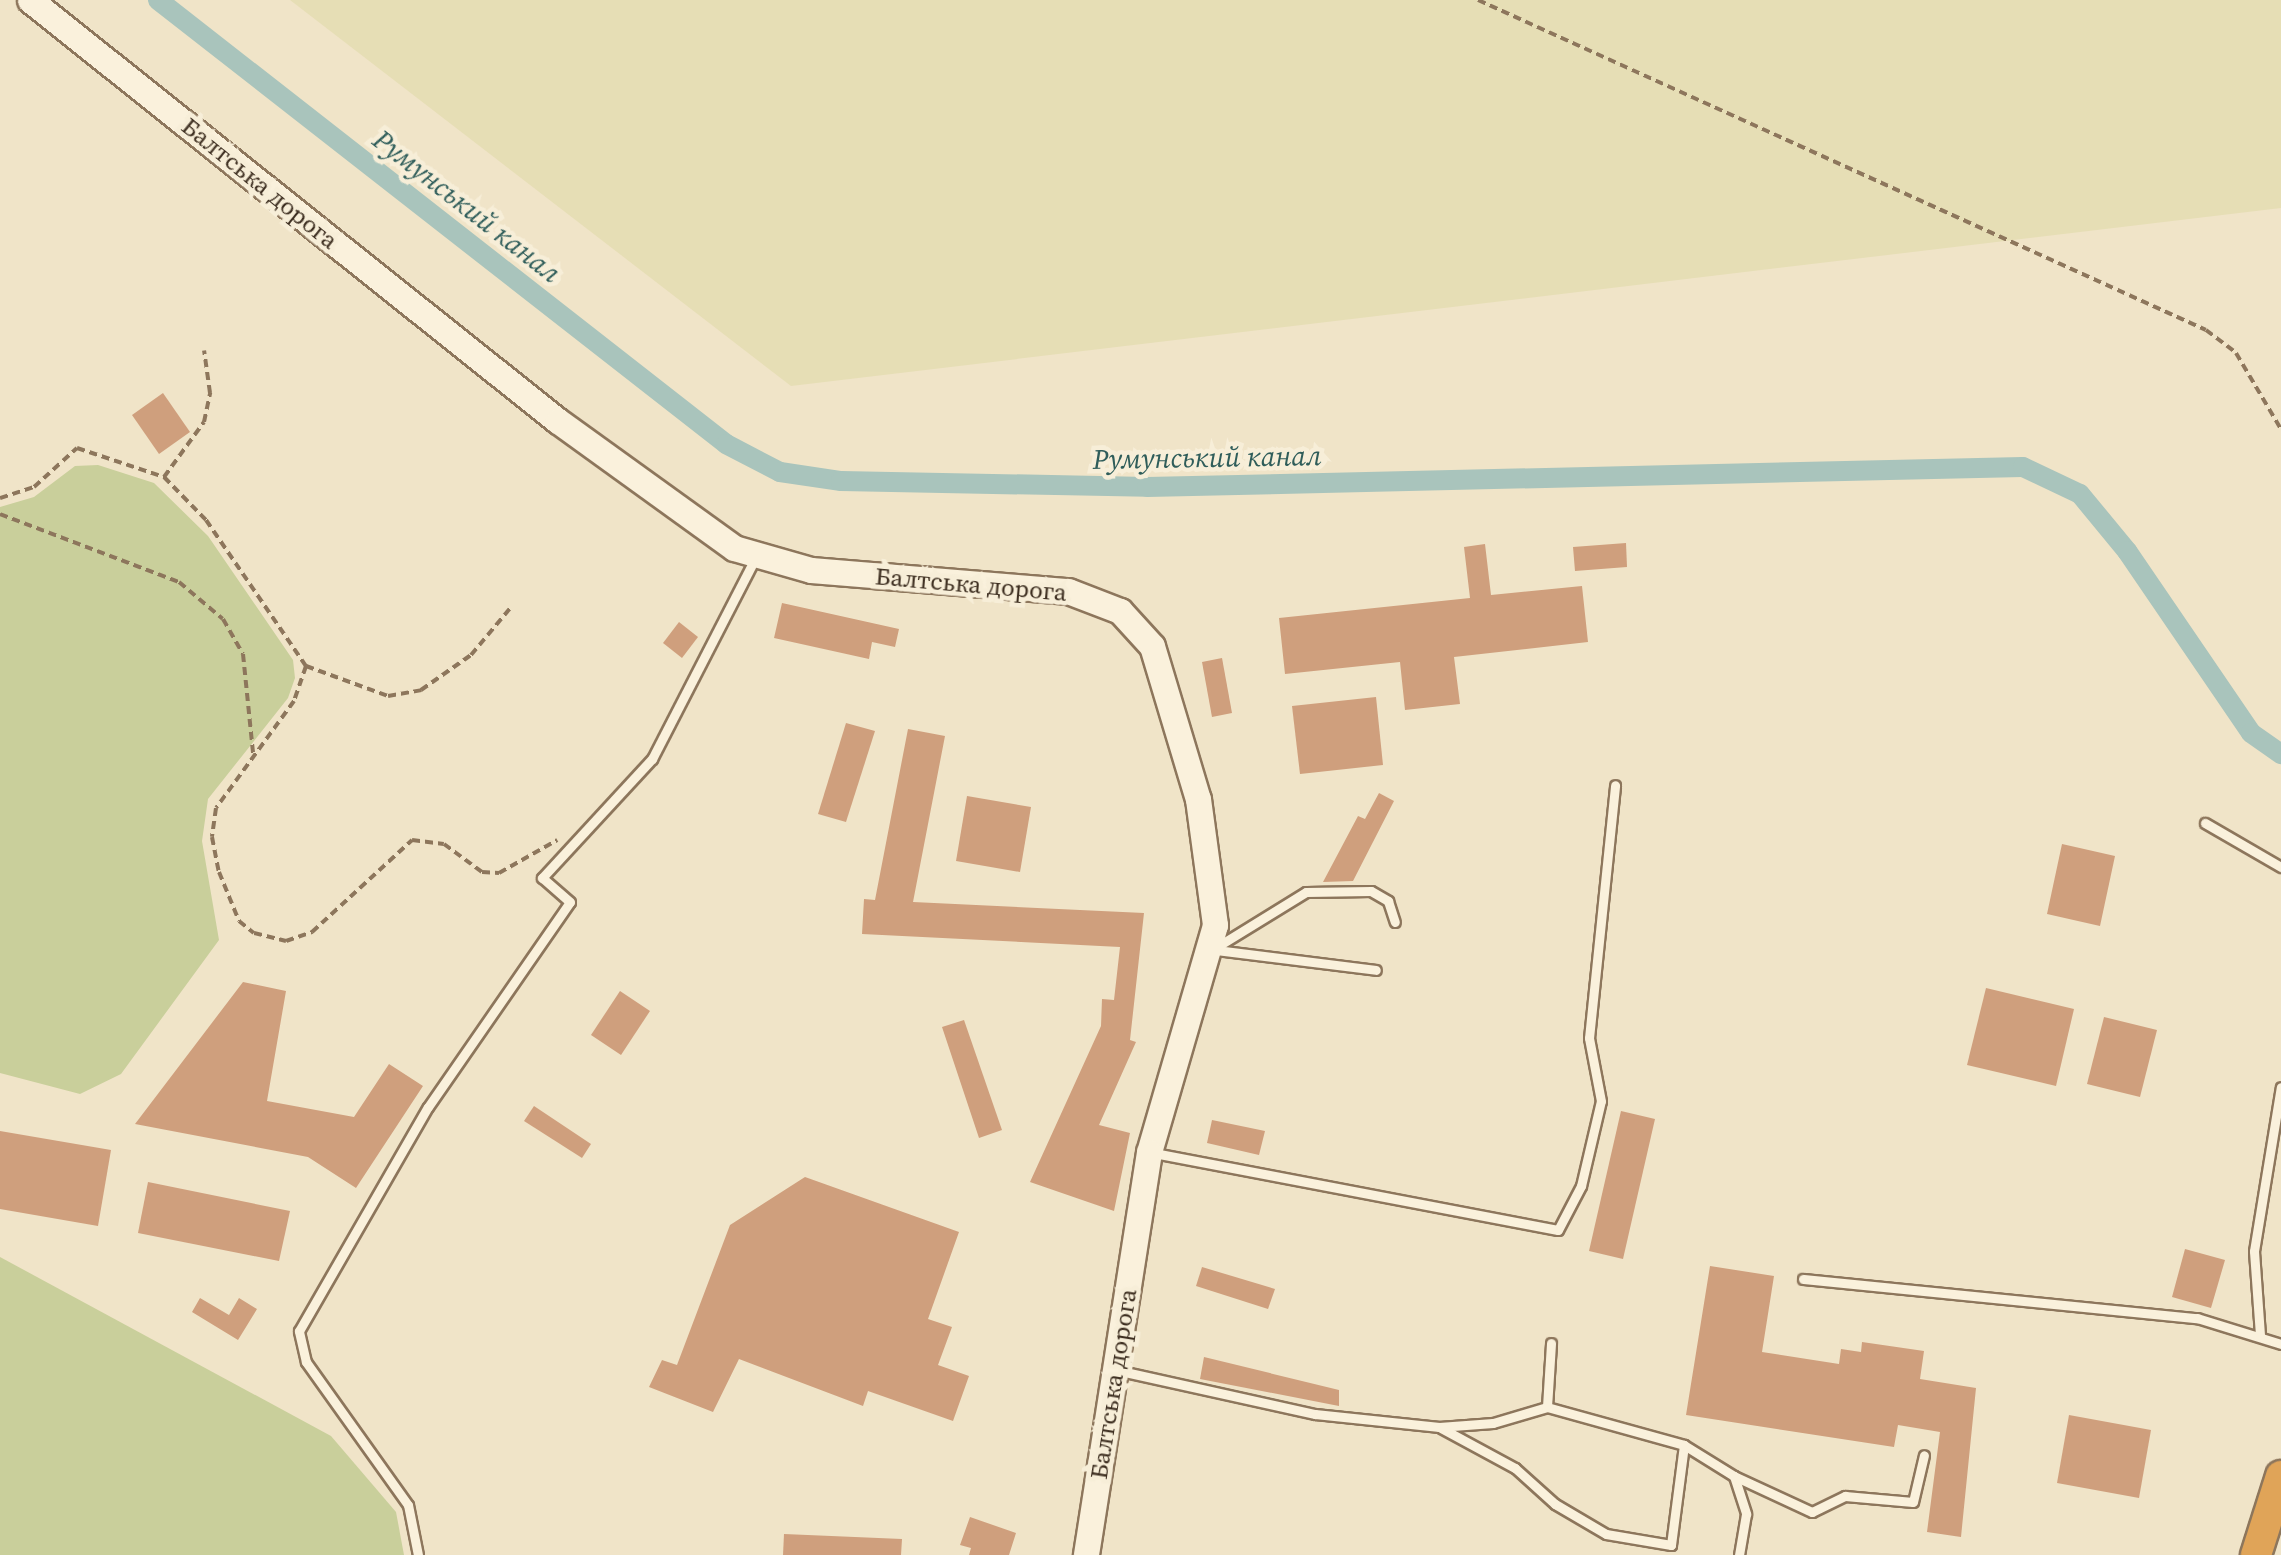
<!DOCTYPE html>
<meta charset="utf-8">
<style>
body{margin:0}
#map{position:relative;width:2281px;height:1555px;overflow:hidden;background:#f0e4c8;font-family:"Source Serif 4",serif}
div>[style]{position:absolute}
.farmland>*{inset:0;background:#e6deb5}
.green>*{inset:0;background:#c9cf9b}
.canal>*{height:20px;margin:-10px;padding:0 10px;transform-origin:10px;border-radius:10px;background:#a9c4bc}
.building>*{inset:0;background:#cf9f7d}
.path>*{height:4px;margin-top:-2px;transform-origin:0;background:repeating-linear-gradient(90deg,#8d765c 0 8px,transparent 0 13px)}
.roads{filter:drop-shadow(2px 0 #8d765c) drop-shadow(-2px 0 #8d765c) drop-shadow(0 2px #8d765c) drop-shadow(0 -2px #8d765c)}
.lane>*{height:9px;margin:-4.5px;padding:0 4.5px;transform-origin:4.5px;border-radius:4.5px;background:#faf1dc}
.secondary>*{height:25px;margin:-12.5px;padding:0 12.5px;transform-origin:12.5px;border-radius:12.5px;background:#faf1dc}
.highway>*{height:30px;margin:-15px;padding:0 15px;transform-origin:15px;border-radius:15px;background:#e0a458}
span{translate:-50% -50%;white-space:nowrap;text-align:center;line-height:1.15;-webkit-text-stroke:9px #f7eed8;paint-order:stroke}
.street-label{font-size:25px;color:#3d2e20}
.water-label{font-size:28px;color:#2f5d5a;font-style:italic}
</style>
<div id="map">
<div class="farmland">
<i style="clip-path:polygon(290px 0,2281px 0,2281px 208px,791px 386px)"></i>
</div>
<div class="green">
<i style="clip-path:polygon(98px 465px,154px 483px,208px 536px,293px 660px,295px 678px,288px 698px,208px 799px,202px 841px,219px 940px,121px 1074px,80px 1094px,0 1073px,0 507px,34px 497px,75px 466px)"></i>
<i style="clip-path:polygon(0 1257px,331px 1436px,396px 1512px,404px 1555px,0 1555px)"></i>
</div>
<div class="canal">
<i style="left:158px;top:0;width:721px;rotate:38.01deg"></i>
<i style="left:726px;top:444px;width:61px;rotate:27.4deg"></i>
<i style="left:780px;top:472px;width:62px;rotate:8.4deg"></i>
<i style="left:841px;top:481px;width:306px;rotate:1.1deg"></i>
<i style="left:1147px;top:487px;width:876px;rotate:-1.31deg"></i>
<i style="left:2023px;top:467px;width:63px;rotate:25.3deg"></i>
<i style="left:2080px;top:494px;width:74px;rotate:50.5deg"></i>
<i style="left:2127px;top:551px;width:220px;rotate:55.7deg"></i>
<i style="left:2251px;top:733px;width:37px;rotate:35deg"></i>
</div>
<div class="building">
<i style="clip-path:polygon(163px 393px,190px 432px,159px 454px,132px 415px)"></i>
<i style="clip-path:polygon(1626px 543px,1627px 567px,1575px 571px,1573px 547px)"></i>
<i style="clip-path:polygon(1485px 544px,1491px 595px,1582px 586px,1588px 642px,1454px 657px,1460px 704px,1405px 710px,1400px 662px,1285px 674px,1279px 618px,1470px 598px,1464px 547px)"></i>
<i style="clip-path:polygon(782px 603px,899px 629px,895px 647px,872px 642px,869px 659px,774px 638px)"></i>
<i style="clip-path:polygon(679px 622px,698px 637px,682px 658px,663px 643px)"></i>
<i style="clip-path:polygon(1222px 658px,1232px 713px,1212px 717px,1202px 662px)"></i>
<i style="clip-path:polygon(1376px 697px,1383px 765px,1300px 774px,1292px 706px)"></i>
<i style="clip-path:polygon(846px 723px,875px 731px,846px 822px,818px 814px)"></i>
<i style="clip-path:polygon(908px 729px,945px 736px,913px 902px,1144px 913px,1130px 1040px,1136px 1042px,1099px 1125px,1130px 1133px,1114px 1211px,1030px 1182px,1101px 1026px,1102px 999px,1114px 1000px,1120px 947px,862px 934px,864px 899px,875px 900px)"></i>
<i style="clip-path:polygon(1379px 793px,1394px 801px,1353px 881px,1323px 882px,1358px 816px,1365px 819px)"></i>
<i style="clip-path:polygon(967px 796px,1031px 807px,1020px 872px,956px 861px)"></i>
<i style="clip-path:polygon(2062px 844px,2115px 856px,2100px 926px,2047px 914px)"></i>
<i style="clip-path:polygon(243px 982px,286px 991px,267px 1101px,354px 1117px,389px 1064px,423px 1086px,356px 1188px,308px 1157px,135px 1124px)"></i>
<i style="clip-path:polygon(1986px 988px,2074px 1009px,2056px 1086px,1967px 1065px)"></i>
<i style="clip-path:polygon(620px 991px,650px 1011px,621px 1055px,591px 1035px)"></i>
<i style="clip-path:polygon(2104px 1017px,2157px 1030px,2140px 1097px,2087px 1084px)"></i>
<i style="clip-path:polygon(964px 1020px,1002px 1130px,979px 1138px,942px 1027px)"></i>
<i style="clip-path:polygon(534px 1106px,591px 1144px,582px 1158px,524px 1121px)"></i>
<i style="clip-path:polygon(1621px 1111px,1655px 1119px,1623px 1259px,1589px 1251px)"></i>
<i style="clip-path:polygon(1212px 1120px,1265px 1131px,1259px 1155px,1207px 1143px)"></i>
<i style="clip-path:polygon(0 1131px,111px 1150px,98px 1226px,0 1209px)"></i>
<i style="clip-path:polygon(805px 1177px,959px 1232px,928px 1319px,952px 1327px,938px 1365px,969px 1376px,953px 1421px,868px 1391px,863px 1406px,739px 1359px,713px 1412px,649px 1387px,662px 1360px,677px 1365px,730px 1225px)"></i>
<i style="clip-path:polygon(148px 1182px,290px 1211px,279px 1261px,138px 1233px)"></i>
<i style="clip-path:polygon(2185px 1249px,2225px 1260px,2211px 1308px,2172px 1297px)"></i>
<i style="clip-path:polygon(1710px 1266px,1774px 1276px,1762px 1352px,1839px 1364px,1841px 1349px,1861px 1352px,1862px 1342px,1924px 1351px,1920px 1379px,1976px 1388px,1961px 1537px,1927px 1532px,1940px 1432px,1898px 1425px,1894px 1447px,1686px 1415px)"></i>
<i style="clip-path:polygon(1202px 1267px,1275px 1289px,1268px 1309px,1196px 1286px)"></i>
<i style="clip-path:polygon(200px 1298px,229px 1315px,239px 1298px,257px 1309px,238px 1340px,192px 1312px)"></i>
<i style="clip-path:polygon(1204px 1357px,1339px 1390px,1339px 1406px,1200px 1379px)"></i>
<i style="clip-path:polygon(2069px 1415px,2151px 1430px,2139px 1498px,2057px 1483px)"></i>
<i style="clip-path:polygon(970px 1517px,1016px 1533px,1009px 1555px,969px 1555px,971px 1548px,960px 1545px)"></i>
<i style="clip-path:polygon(784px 1534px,902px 1539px,901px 1555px,783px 1555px)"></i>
</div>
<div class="path">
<i style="left:1478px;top:0;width:799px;rotate:24.38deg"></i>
<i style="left:2206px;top:330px;width:38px;rotate:37deg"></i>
<i style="left:2236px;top:353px;width:88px;rotate:59.4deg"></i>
<i style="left:164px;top:477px;width:68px;rotate:-54deg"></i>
<i style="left:204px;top:422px;width:30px;rotate:-78deg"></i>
<i style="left:210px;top:393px;width:43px;rotate:-97.9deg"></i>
<i style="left:0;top:498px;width:36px;rotate:-18deg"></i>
<i style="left:34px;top:487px;width:58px;rotate:-42.2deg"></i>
<i style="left:77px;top:448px;width:92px;rotate:18.4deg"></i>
<i style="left:164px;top:477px;width:60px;rotate:45.7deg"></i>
<i style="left:206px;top:520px;width:177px;rotate:55.6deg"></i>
<i style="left:306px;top:666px;width:87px;rotate:20.1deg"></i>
<i style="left:388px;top:696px;width:34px;rotate:-10deg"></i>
<i style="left:421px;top:690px;width:61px;rotate:-35deg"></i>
<i style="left:471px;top:655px;width:64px;rotate:-50.1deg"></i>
<i style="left:0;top:514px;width:191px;rotate:20.8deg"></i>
<i style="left:179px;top:582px;width:57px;rotate:40.1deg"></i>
<i style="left:223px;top:619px;width:40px;rotate:60.3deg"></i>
<i style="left:243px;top:654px;width:100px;rotate:84.2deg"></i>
<i style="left:306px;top:666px;width:37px;rotate:109deg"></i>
<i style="left:294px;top:701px;width:132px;rotate:126.1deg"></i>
<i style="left:216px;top:808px;width:29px;rotate:98deg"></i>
<i style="left:212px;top:837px;width:36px;rotate:79deg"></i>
<i style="left:219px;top:872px;width:53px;rotate:67.8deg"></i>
<i style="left:239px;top:921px;width:19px;rotate:39deg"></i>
<i style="left:254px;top:933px;width:33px;rotate:14deg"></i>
<i style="left:286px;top:941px;width:28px;rotate:-19deg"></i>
<i style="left:312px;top:932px;width:136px;rotate:-42.6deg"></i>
<i style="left:412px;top:840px;width:32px;rotate:7deg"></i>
<i style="left:444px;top:844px;width:47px;rotate:36.4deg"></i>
<i style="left:482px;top:872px;width:17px;rotate:3deg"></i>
<i style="left:499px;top:873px;width:67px;rotate:-29.6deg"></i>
</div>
<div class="roads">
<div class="lane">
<i style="left:2205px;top:823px;width:88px;rotate:30.1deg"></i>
<i style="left:1215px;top:948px;width:107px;rotate:-31.6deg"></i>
<i style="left:1306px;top:892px;width:65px;rotate:-0.9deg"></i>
<i style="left:1371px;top:891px;width:20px;rotate:30deg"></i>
<i style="left:1388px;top:901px;width:22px;rotate:72deg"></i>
<i style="left:1216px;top:950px;width:161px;rotate:7.1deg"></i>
<i style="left:1154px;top:1153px;width:411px;rotate:10.8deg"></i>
<i style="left:1558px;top:1230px;width:50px;rotate:-62.4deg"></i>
<i style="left:1581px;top:1186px;width:87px;rotate:-76.8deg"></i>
<i style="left:1601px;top:1101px;width:64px;rotate:-100.8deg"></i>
<i style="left:1589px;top:1038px;width:254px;rotate:-84.1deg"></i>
<i style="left:1803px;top:1279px;width:396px;rotate:5.7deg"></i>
<i style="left:2197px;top:1318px;width:88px;rotate:17.2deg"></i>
<i style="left:2260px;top:1335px;width:84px;rotate:-94.1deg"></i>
<i style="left:2254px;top:1251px;width:166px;rotate:-80.7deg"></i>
<i style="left:1116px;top:1370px;width:204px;rotate:12.5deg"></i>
<i style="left:1315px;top:1414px;width:125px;rotate:6deg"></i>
<i style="left:1439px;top:1427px;width:54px;rotate:-4.2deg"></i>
<i style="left:1493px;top:1423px;width:56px;rotate:-16.5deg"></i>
<i style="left:1547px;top:1407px;width:142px;rotate:15.5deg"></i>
<i style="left:1684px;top:1445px;width:59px;rotate:31.8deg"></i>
<i style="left:1734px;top:1476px;width:40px;rotate:72deg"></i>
<i style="left:1746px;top:1514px;width:42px;rotate:99.7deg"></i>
<i style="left:1547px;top:1407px;width:64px;rotate:-86.4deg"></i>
<i style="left:1441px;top:1428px;width:84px;rotate:28.4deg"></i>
<i style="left:1515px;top:1468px;width:54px;rotate:42deg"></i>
<i style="left:1555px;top:1504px;width:59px;rotate:30.5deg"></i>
<i style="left:1606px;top:1534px;width:66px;rotate:9.6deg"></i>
<i style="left:1671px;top:1545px;width:101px;rotate:-82.6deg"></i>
<i style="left:1734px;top:1476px;width:86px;rotate:24.8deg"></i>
<i style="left:1812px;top:1512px;width:37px;rotate:-26deg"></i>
<i style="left:1845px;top:1496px;width:68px;rotate:5deg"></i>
<i style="left:1913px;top:1502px;width:48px;rotate:-76.8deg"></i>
<i style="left:418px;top:1555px;width:51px;rotate:-101.3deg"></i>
<i style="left:408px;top:1505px;width:176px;rotate:-125.5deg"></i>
<i style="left:306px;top:1362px;width:32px;rotate:-103deg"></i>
<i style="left:299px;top:1331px;width:258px;rotate:-60.1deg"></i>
<i style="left:428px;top:1107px;width:249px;rotate:-55.3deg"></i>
<i style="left:570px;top:902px;width:37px;rotate:-139deg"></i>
<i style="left:542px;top:878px;width:162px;rotate:-47.3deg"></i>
<i style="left:652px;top:759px;width:225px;rotate:-62.8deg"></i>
</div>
<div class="secondary">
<i style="left:30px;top:0;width:675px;rotate:38.57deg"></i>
<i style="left:558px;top:421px;width:217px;rotate:35.8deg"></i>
<i style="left:734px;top:548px;width:80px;rotate:15.9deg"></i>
<i style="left:811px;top:570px;width:258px;rotate:4.7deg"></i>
<i style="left:1068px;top:591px;width:56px;rotate:21deg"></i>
<i style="left:1120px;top:611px;width:47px;rotate:47.6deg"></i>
<i style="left:1152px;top:646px;width:160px;rotate:73.3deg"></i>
<i style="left:1198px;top:799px;width:127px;rotate:82.3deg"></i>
<i style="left:1215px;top:925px;width:236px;rotate:106.2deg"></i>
<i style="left:1149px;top:1152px;width:408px;rotate:98.9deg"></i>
</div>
<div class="highway">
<i style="left:2256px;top:1555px;width:83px;rotate:-72.4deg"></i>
</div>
</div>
<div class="street-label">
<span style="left:260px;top:183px;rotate:39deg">Балтська дорога</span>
<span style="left:971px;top:584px;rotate:5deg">Балтська дорога</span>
<span style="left:1113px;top:1384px;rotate:-81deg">Балтська дорога</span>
</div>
<div class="water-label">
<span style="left:467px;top:206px;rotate:38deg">Румунський канал</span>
<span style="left:1207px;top:457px;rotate:-1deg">Румунський канал</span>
</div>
</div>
